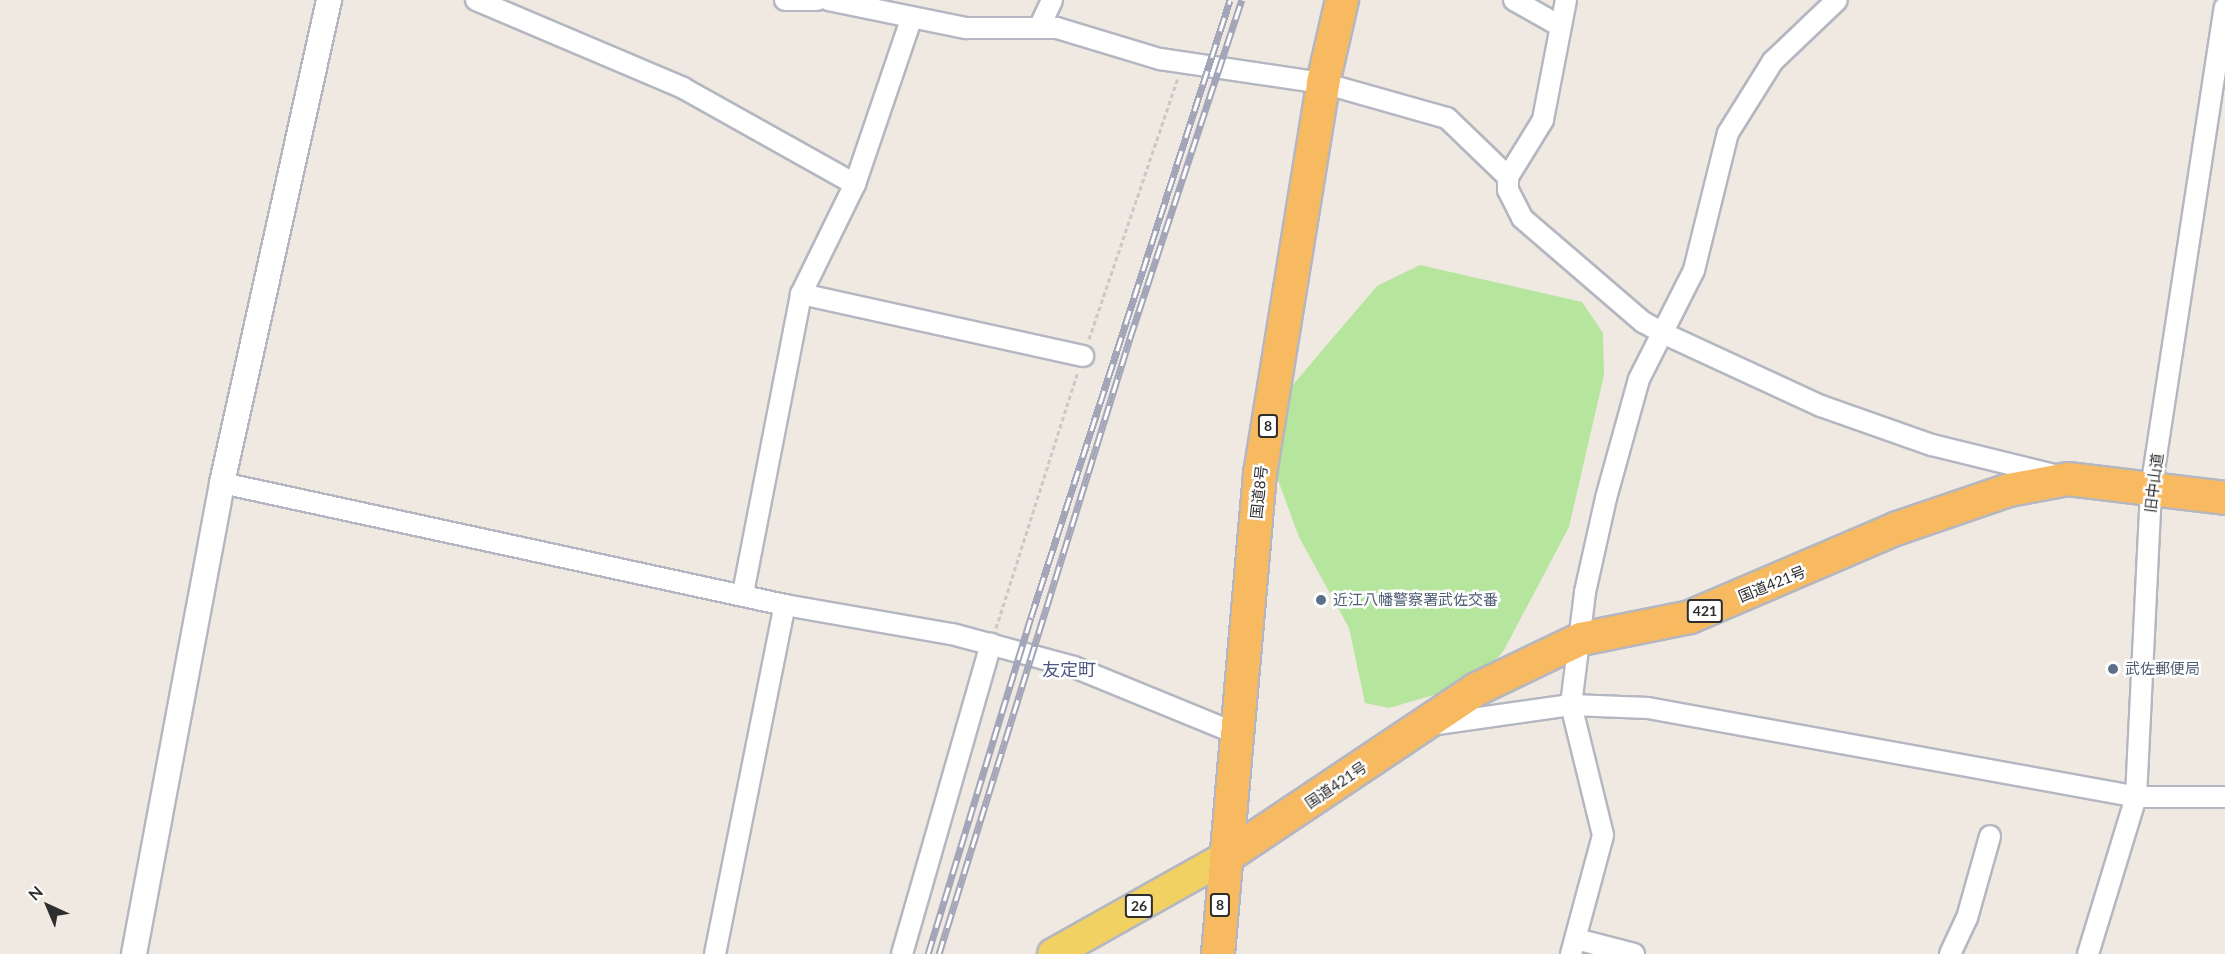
<!DOCTYPE html>
<meta charset="utf-8">
<style>
body{margin:0}
#map{position:relative;width:2225px;height:954px;overflow:hidden;background:#efe9e1;font-family:Lato,"Noto Sans JP",sans-serif}
div>[style]{position:absolute}
.green>*{inset:0;background:#b6e59e}
.path>*{height:3px;margin-top:-1.5px;transform-origin:0;background:repeating-linear-gradient(90deg,#c9c9c9 0 4.5px,transparent 0 7.5px)}
.roads{filter:drop-shadow(2px 0 #b4b7c1) drop-shadow(-2px 0 #b4b7c1) drop-shadow(0 2px #b4b7c1) drop-shadow(0 -2px #b4b7c1)}
.minor>*{height:20px;margin:-10px;padding:0 10px;transform-origin:10px;border-radius:10px;background:#fff}
.tertiary>*{height:24px;margin:-12px;padding:0 12px;transform-origin:12px;border-radius:12px;background:#fff}
.primary>*{height:30px;margin:-15px;padding:0 15px;transform-origin:15px;border-radius:15px;background:#f2d163}
.trunk>*{height:32px;margin:-16px;padding:0 16px;transform-origin:16px;border-radius:16px;background:#f8ba60}
.rail>*{height:7px;margin-top:-3.5px;transform-origin:0;background:repeating-linear-gradient(90deg,#fff 0 14px,#a3a6b8 0 28px);box-sizing:border-box;border-block:2px solid #a3a6b8}
.dots>*{width:16px;height:16px;translate:-50% -50%;box-sizing:border-box;border:3px solid #fff;border-radius:50%}
span{translate:-50% -50%;white-space:nowrap;text-align:center;line-height:1.15;-webkit-text-stroke:5px #fff;paint-order:stroke}
.shield-label span{padding:2px 4px;background:#fff;border:2px solid;border-radius:4px;-webkit-text-stroke-width:0}
.shield-label{font-size:14px;color:#2e2e2e;font-weight:700}
.street-label{font-size:15px;color:#2e2e2e}
.service-label{font-size:15px;color:#4e5e75}
.left{translate:0 -50%;text-align:left}
.quarter-label{font-size:18px;color:#4d5680}
.north{position:absolute;left:18px;top:876px;width:60px;height:60px;-webkit-text-stroke:4px #fff;paint-order:stroke;rotate:316deg;font-size:16px;font-weight:700;line-height:24px;text-align:center;color:#2e2e2e}
.north::after{content:'';display:block;margin:auto;width:21px;height:27px;background:#2e2e2e;clip-path:polygon(50% 0,100% 100%,50% 72%,0 100%)}
</style>
<div id="map">
<div class="green">
<i style="clip-path:polygon(1420px 265px,1582px 302px,1603px 333px,1604px 375px,1569px 527px,1504px 650px,1488px 670px,1461px 687px,1389px 708px,1365px 703px,1349px 628px,1299px 537px,1271px 461px,1274px 419px,1291px 387px,1377px 286px)"></i>
</div>
<div class="path">
<i style="left:1089px;top:339px;width:276px;rotate:-71.2deg"></i>
<i style="left:996px;top:628px;width:267px;rotate:-72.3deg"></i>
</div>
<div class="roads">
<div class="minor">
<i style="left:476px;top:0;width:225px;rotate:23deg"></i>
<i style="left:683px;top:88px;width:197px;rotate:29.2deg"></i>
<i style="left:855px;top:184px;width:123px;rotate:116.1deg"></i>
<i style="left:801px;top:294px;width:289px;rotate:12.4deg"></i>
<i style="left:785px;top:0;width:32px"></i>
<i style="left:828px;top:0;width:141px;rotate:11.5deg"></i>
<i style="left:966px;top:28px;width:91px"></i>
<i style="left:1057px;top:28px;width:108px;rotate:16.8deg"></i>
<i style="left:1160px;top:59px;width:165px;rotate:8.4deg"></i>
<i style="left:1323px;top:83px;width:129px;rotate:15.8deg"></i>
<i style="left:1447px;top:118px;width:85px;rotate:44deg"></i>
<i style="left:1514px;top:0;width:53px;rotate:29.5deg"></i>
<i style="left:1566px;top:0;width:122px;rotate:100.9deg"></i>
<i style="left:1543px;top:120px;width:67px;rotate:121.6deg"></i>
<i style="left:1508px;top:177px;width:13px;rotate:90deg"></i>
<i style="left:1508px;top:190px;width:31px;rotate:63deg"></i>
<i style="left:1522px;top:218px;width:160px;rotate:40.7deg"></i>
<i style="left:1643px;top:322px;width:25px;rotate:29deg"></i>
<i style="left:1665px;top:334px;width:172px;rotate:24.8deg"></i>
<i style="left:1821px;top:406px;width:118px;rotate:19.4deg"></i>
<i style="left:1932px;top:445px;width:130px;rotate:13.8deg"></i>
<i style="left:1039px;top:28px;width:31px;rotate:-65deg"></i>
<i style="left:855px;top:184px;width:176px;rotate:-71.2deg"></i>
<i style="left:222px;top:483px;width:576px;rotate:12.23deg"></i>
<i style="left:785px;top:605px;width:169px;rotate:9.9deg"></i>
<i style="left:952px;top:634px;width:126px;rotate:15.1deg"></i>
<i style="left:1074px;top:667px;width:174px;rotate:22.3deg"></i>
<i style="left:743px;top:593px;width:305px;rotate:-79deg"></i>
<i style="left:1423px;top:726px;width:149px;rotate:-8.1deg"></i>
<i style="left:1571px;top:705px;width:77px;rotate:2.2deg"></i>
<i style="left:1648px;top:708px;width:496px;rotate:10.3deg"></i>
<i style="left:2136px;top:797px;width:89px"></i>
<i style="left:1576px;top:939px;width:60px;rotate:14.5deg"></i>
<i style="left:715px;top:954px;width:356px;rotate:-78.7deg"></i>
<i style="left:902px;top:954px;width:323px;rotate:-74deg"></i>
<i style="left:1571px;top:954px;width:123px;rotate:-74.9deg"></i>
<i style="left:1603px;top:835px;width:134px;rotate:-103.8deg"></i>
<i style="left:1571px;top:705px;width:114px;rotate:-82.9deg"></i>
<i style="left:1585px;top:592px;width:96px;rotate:-77.4deg"></i>
<i style="left:1606px;top:498px;width:123px;rotate:-74.5deg"></i>
<i style="left:1639px;top:379px;width:122px;rotate:-63.2deg"></i>
<i style="left:1694px;top:270px;width:141px;rotate:-76.1deg"></i>
<i style="left:1728px;top:133px;width:85px;rotate:-58deg"></i>
<i style="left:1773px;top:61px;width:88px;rotate:-43.6deg"></i>
<i style="left:1950px;top:954px;width:40px;rotate:-65deg"></i>
<i style="left:1967px;top:918px;width:85px;rotate:-74.3deg"></i>
<i style="left:2088px;top:954px;width:164px;rotate:-73deg"></i>
<i style="left:2136px;top:797px;width:308px;rotate:-87.2deg"></i>
<i style="left:2151px;top:489px;width:487px;rotate:-81.3deg"></i>
</div>
<div class="tertiary">
<i style="left:134px;top:954px;width:479px;rotate:-79.4deg"></i>
<i style="left:222px;top:483px;width:495px;rotate:-77.5deg"></i>
</div>
<div class="primary">
<i style="left:1053px;top:954px;width:198px;rotate:-29.3deg"></i>
</div>
<div class="trunk">
<i style="left:1226px;top:857px;width:302px;rotate:-33.8deg"></i>
<i style="left:1477px;top:689px;width:115px;rotate:-25.7deg"></i>
<i style="left:1581px;top:639px;width:111px;rotate:-11.4deg"></i>
<i style="left:1690px;top:617px;width:226px;rotate:-23.2deg"></i>
<i style="left:1898px;top:528px;width:117px;rotate:-18.9deg"></i>
<i style="left:2009px;top:490px;width:60px;rotate:-10.6deg"></i>
<i style="left:2068px;top:479px;width:158px;rotate:6.9deg"></i>
<i style="left:1218px;top:954px;width:482px;rotate:-85deg"></i>
<i style="left:1260px;top:474px;width:396px;rotate:-80.8deg"></i>
<i style="left:1323px;top:83px;width:85px;rotate:-77.1deg"></i>
</div>
</div>
<div class="rail">
<i style="left:928px;top:954px;width:352px;rotate:-73deg"></i>
<i style="left:1031px;top:617px;width:648px;rotate:-72.12deg"></i>
<i style="left:939px;top:954px;width:645px;rotate:-72.77deg"></i>
<i style="left:1130px;top:338px;width:356px;rotate:-71.7deg"></i>
</div>
<div class="dots">
<i style="left:1321px;top:600px;background:#5c6f8a"></i>
<i style="left:2113px;top:669px;background:#5c6f8a"></i>
</div>
<div class="shield-label">
<span style="left:1268px;top:426px">8</span>
<span style="left:1705px;top:611px">421</span>
<span style="left:1220px;top:905px">8</span>
<span style="left:1139px;top:906px">26</span>
</div>
<div class="street-label">
<span style="left:2154px;top:483px;rotate:-83deg">旧中山道</span>
<span style="left:1259px;top:492px;rotate:-84deg">国道8号</span>
<span style="left:1772px;top:584px;rotate:-22deg">国道421号</span>
<span style="left:1336px;top:785px;rotate:-34deg">国道421号</span>
</div>
<div class="service-label">
<span class="left" style="left:1333px;top:600px">近江八幡警察署武佐交番</span>
<span class="left" style="left:2125px;top:669px">武佐郵便局</span>
</div>
<div class="quarter-label">
<span style="left:1069px;top:669px">友定町</span>
</div>
<div class="north">N</div>
</div>
